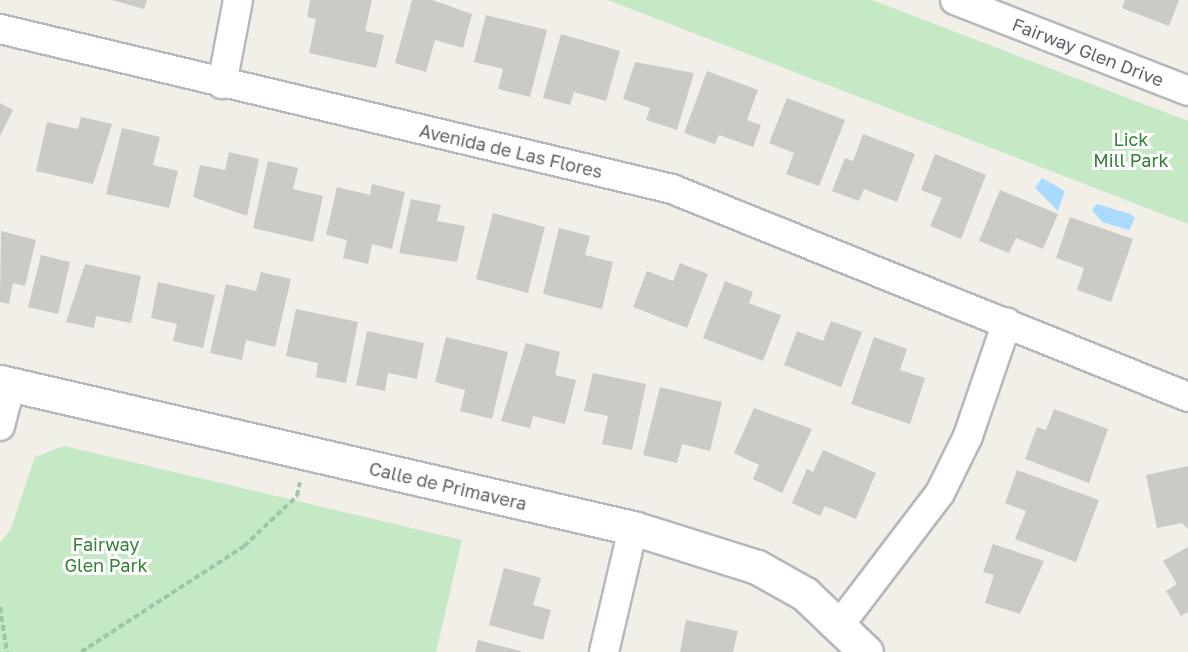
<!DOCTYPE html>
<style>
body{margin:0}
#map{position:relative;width:1188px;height:652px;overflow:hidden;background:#f1efe8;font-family:"Golos Text",sans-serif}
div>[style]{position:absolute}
.green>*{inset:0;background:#c5e8c5}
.water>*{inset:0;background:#aadaff}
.building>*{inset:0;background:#cccac5}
.path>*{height:4px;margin-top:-2px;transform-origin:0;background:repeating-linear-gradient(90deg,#9cc7a9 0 6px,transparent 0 9px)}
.roads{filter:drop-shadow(2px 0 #b5b8bc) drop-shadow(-2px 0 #b5b8bc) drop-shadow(0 2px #b5b8bc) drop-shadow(0 -2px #b5b8bc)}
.street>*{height:28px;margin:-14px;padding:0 14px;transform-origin:14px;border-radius:14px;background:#fff}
.secondary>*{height:33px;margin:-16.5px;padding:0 16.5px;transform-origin:16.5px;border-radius:16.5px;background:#fff}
span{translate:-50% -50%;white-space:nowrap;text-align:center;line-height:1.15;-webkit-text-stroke:6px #fff;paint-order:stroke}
.street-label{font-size:18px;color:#5f6368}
.park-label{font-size:18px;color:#348238}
</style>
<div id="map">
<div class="green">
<i style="clip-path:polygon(608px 0,872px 0,1188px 121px,1188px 224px)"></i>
<i style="clip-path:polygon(64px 446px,462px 540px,436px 652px,0 652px,0 543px,11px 529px,35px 457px)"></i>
</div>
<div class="water">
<i style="clip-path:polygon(1042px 178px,1065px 191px,1058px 211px,1035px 188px)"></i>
<i style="clip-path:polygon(1097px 204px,1130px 214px,1135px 218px,1129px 230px,1102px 222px,1092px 210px)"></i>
</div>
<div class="building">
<i style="clip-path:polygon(112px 0,147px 0,144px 9px)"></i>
<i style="clip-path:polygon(310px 0,372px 0,365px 31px,384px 35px,376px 68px,309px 53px,316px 19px,307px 17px)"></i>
<i style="clip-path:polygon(412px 0,432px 0,472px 14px,463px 48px,435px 40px,426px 72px,395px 63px)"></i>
<i style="clip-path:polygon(1125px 0,1179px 0,1169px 26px,1122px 8px)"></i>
<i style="clip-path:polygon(486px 15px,547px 30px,530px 97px,498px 89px,503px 69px,474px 62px)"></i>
<i style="clip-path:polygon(561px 34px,620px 51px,606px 101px,574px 92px,570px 105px,543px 98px)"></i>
<i style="clip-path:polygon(635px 62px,694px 73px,677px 130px,646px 120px,650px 108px,623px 99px)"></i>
<i style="clip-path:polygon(707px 71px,758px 90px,747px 120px,761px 125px,753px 147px,719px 135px,715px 144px,684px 133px)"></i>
<i style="clip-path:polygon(787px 98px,845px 120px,819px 186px,786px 174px,794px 153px,769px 143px)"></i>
<i style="clip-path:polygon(0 103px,13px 110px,0 136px)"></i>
<i style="clip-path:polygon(81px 117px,112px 124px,93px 184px,36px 171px,47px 122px,78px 129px)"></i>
<i style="clip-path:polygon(122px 128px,160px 137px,153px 165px,178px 171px,169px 208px,106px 194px)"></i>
<i style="clip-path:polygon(863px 134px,915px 154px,897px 202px,864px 189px,859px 201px,832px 191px,845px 158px,853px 161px)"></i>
<i style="clip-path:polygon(229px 152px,259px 159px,247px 216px,193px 197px,200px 165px,225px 170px)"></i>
<i style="clip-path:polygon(935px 154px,986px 175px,961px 239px,930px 226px,942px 198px,921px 190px)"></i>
<i style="clip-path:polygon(268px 161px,298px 168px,293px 189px,323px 196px,313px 242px,253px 228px)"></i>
<i style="clip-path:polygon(372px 184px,405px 192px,392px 249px,372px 244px,368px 264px,343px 258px,347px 240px,326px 235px,337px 187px,370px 195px)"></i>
<i style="clip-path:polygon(1000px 190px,1058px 214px,1043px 249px,1016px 238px,1009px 253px,979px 241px)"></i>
<i style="clip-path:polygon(411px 199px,441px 205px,437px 221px,465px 226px,457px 262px,399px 253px)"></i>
<i style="clip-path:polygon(493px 213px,545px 227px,528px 293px,476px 279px)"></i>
<i style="clip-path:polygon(1070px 217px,1133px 239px,1111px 302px,1077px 290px,1084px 268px,1056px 258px)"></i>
<i style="clip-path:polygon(559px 228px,590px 236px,585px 255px,613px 262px,602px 309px,543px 294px)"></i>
<i style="clip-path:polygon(1px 231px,36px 240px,25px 286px,13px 283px,9px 304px,0 302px)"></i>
<i style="clip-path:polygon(41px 255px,70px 262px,58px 314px,28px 307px)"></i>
<i style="clip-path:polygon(680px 263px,708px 274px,687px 328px,633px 307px,647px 271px,673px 281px)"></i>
<i style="clip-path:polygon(85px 264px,141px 276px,131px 323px,96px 316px,94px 328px,66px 322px)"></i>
<i style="clip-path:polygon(261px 272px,291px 279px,275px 347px,246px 340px,242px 360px,210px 353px,226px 284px,256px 291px)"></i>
<i style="clip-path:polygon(725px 281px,753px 292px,749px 303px,781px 315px,763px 361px,703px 338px)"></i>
<i style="clip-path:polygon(158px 282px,215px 295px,203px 348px,173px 341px,177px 324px,151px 318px)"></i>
<i style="clip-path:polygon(296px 309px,358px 322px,346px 383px,316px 377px,318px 363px,286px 356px)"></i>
<i style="clip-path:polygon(831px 321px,862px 332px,841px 387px,784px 365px,797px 331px,823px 341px)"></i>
<i style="clip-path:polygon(367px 331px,424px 343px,417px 379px,388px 373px,385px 391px,356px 385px)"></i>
<i style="clip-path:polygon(446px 337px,508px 352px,492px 419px,460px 411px,465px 390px,435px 382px)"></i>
<i style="clip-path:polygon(874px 337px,907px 349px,900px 370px,925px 378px,910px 424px,851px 404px)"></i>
<i style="clip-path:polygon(526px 343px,560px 352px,555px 375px,576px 380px,565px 424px,533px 416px,530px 428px,501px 421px)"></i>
<i style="clip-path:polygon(593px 373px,646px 384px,632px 450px,602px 444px,608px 416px,584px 411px)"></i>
<i style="clip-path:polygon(660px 387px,722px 402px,710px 451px,682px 444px,677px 463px,643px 455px)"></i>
<i style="clip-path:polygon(754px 408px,812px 429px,782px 493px,753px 479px,759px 465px,734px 453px)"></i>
<i style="clip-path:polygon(1054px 409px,1108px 429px,1089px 483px,1025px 459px,1037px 427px,1046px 430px)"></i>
<i style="clip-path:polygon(823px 450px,876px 473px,856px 519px,825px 506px,820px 516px,792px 503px,807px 469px,813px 472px)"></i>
<i style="clip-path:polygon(1188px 466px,1188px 529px,1182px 523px,1157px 528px,1146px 475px)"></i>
<i style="clip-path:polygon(1017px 470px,1099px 500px,1076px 562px,1015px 539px,1026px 511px,1005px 503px)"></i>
<i style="clip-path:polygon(993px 544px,1044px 561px,1020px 614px,985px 603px,994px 575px,983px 572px)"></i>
<i style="clip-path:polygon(1188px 547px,1188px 612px,1181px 616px,1166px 591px,1177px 584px,1163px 561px)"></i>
<i style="clip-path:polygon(504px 568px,541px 578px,533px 605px,551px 610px,543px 640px,489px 625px)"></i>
<i style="clip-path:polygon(686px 620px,738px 631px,733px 652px,680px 652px)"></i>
<i style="clip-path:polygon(478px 640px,521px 651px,521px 652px,475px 652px)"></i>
</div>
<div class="path">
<i style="left:0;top:607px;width:46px;rotate:81.2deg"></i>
<i style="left:81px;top:652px;width:194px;rotate:-33deg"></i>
<i style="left:244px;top:546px;width:73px;rotate:-43.3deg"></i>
<i style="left:297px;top:496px;width:14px;rotate:-78deg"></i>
</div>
<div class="roads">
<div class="street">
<i style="left:955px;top:0;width:250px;rotate:21.3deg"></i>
<i style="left:0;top:29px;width:691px;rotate:13.39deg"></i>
<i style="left:672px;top:189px;width:556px;rotate:21.95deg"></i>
<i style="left:222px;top:84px;width:86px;rotate:-79.2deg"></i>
<i style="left:0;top:426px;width:43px;rotate:-75.3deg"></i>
<i style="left:841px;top:623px;width:163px;rotate:-52.7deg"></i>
<i style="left:940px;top:493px;width:64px;rotate:-63.8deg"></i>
<i style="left:968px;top:436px;width:120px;rotate:-71.1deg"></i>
<i style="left:604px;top:652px;width:127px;rotate:-76.8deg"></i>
</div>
<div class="secondary">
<i style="left:0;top:382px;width:650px;rotate:12.99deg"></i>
<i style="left:633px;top:528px;width:130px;rotate:17.5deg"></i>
<i style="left:757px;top:567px;width:55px;rotate:29.4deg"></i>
<i style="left:805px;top:594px;width:84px;rotate:43.6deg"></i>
</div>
</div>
<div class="street-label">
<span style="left:1088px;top:52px;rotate:21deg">Fairway Glen Drive</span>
<span style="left:511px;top:151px;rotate:13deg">Avenida de Las Flores</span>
<span style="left:448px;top:486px;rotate:13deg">Calle de Primavera</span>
</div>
<div class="park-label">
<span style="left:1131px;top:150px">Lick<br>Mill Park</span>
<span style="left:106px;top:555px">Fairway<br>Glen Park</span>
</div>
</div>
